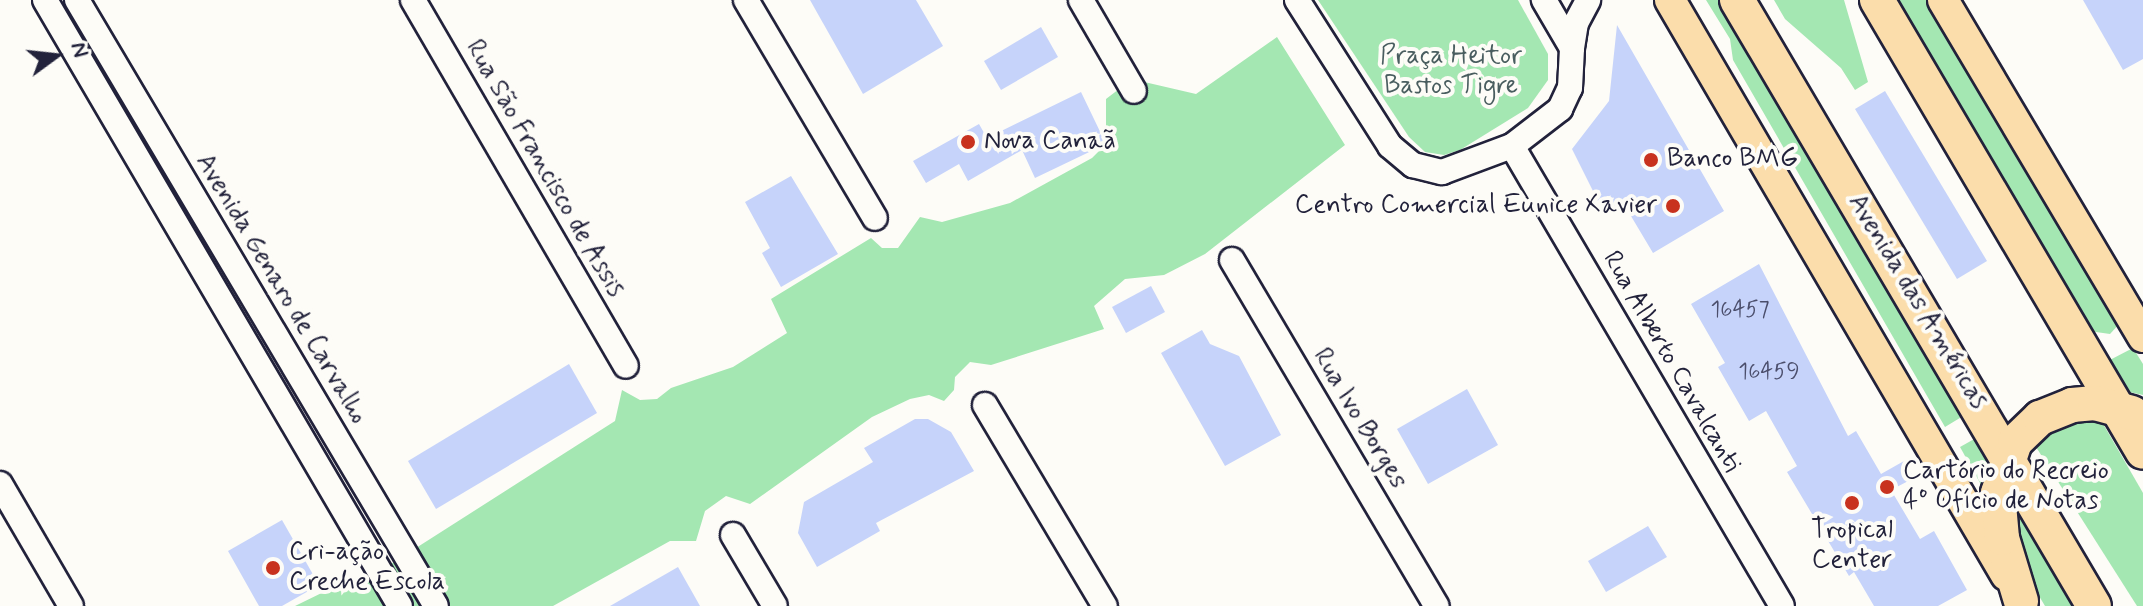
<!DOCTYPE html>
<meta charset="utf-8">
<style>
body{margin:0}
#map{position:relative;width:2143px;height:606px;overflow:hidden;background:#fdfcf7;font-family:Mynerve,sans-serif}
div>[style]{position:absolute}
.green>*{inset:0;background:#a4e7b2}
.building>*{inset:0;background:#c6d3fa}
.roads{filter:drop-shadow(2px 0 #22223b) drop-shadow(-2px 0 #22223b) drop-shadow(0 2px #22223b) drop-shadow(0 -2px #22223b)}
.minor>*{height:24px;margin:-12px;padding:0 12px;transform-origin:12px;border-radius:12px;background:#fdfcf7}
.major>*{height:30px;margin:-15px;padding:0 15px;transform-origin:15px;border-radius:15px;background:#fbddab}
.highway>*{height:34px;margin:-17px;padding:0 17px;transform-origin:17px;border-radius:17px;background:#fbddab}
.dots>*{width:22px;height:22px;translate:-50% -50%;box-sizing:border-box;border:4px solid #fdfcf7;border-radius:50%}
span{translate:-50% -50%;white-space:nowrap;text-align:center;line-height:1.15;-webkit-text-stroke:8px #fdfcf7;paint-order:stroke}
.number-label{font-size:22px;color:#4b4e6b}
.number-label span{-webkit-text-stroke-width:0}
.park-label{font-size:26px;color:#495d5f}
.poi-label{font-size:26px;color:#22223b}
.left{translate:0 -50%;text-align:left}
.right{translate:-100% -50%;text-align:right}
.street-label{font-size:26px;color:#22223b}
.north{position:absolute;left:16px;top:16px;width:80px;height:80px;-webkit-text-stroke:6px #fdfcf7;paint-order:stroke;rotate:75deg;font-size:22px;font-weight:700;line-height:32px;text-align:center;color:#22223b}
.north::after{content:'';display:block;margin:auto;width:28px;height:36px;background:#22223b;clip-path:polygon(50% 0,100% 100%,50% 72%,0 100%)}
</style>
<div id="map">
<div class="green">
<i style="clip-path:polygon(1318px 0,1518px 0,1548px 54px,1548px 80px,1528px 108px,1460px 150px,1444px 155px,1425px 152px,1409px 137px)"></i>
<i style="clip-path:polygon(1706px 0,1724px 0,1973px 410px,1945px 427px,1733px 60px,1730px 39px)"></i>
<i style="clip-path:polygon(1774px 0,1844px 0,1868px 82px,1855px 90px,1841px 68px,1785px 19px)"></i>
<i style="clip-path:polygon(1895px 0,1931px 0,2120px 323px,2110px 334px,2089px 331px)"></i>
<i style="clip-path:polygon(1277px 37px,1345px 145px,1205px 254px,1164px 275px,1125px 279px,1094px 306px,1104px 329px,991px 365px,970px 362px,955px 377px,954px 390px,944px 401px,929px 395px,910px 399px,872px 417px,750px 504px,726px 496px,705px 511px,696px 541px,670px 541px,553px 606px,295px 606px,340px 584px,358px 585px,615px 421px,622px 390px,640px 400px,657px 399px,671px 388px,733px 367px,787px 333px,771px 299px,871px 238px,882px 248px,898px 248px,920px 217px,942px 222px,1010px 203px,1092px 158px,1106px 144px,1106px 99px,1123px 86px,1140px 81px,1196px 94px)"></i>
<i style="clip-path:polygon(2133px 348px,2143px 364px,2143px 395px,2120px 390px,2104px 363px)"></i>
<i style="clip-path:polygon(2098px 415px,2143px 493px,2143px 606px,2137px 606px,2036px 447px,2053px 428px)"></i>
<i style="clip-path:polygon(1985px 433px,1997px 455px,1989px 499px,1960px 447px)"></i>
<i style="clip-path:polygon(2007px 487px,2072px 606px,2045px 606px,2023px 569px)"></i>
</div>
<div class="building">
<i style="clip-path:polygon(810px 0,916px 0,943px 46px,863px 94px)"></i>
<i style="clip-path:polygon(2083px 0,2143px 0,2143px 59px,2123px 70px)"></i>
<i style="clip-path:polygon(1617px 25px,1724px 211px,1653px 253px,1622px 201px,1604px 213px,1572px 149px,1609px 101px)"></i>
<i style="clip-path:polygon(1041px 27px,1058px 57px,1001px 90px,984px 61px)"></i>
<i style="clip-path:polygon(1885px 91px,1987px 261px,1957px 279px,1855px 109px)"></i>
<i style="clip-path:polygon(1081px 92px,1106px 144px,1035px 178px,1022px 150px,968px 181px,959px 164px,926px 183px,913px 161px,979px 124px,987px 138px)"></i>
<i style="clip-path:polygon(791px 176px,838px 254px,781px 287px,762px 253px,770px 248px,745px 202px)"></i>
<i style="clip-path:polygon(1759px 264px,1848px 436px,1856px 431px,1881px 474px,1904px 461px,1914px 478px,1891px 490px,1920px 539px,1934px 531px,1967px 590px,1938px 606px,1874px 606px,1854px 572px,1849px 576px,1787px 472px,1797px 466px,1766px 411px,1749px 421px,1718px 367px,1725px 363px,1691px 304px)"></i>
<i style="clip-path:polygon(1151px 286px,1165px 312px,1126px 333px,1112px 307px)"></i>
<i style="clip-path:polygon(1202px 330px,1210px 344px,1239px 356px,1281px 435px,1225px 466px,1161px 353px)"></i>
<i style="clip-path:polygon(569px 364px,597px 413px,436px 509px,408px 461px)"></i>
<i style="clip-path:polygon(1467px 389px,1498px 445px,1428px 484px,1397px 429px)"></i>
<i style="clip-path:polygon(915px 419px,928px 419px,951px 432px,974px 471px,876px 523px,880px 531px,817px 567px,798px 533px,804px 502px,873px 462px,864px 448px)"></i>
<i style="clip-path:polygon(282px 520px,319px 585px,282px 606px,259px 606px,228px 551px)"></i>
<i style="clip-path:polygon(1648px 526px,1667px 557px,1606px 592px,1588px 561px)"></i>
<i style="clip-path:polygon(678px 567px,700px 606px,610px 606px)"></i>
</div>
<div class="roads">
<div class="minor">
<i style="left:45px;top:0;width:702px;rotate:59.64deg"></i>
<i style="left:77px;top:0;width:704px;rotate:59.36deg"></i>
<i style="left:413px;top:0;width:423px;rotate:59.8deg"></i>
<i style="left:746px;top:0;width:253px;rotate:59.4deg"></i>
<i style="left:1081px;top:0;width:105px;rotate:59.8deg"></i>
<i style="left:1297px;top:0;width:173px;rotate:57.5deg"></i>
<i style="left:1390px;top:146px;width:30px;rotate:40deg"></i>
<i style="left:1413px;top:165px;width:30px;rotate:14deg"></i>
<i style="left:1442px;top:172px;width:75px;rotate:-20.4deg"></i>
<i style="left:1512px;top:146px;width:61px;rotate:-37.6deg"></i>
<i style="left:1560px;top:109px;width:23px;rotate:-65deg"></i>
<i style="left:1570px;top:88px;width:40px;rotate:-87.1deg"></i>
<i style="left:1572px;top:48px;width:56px;rotate:-120.3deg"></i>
<i style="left:1572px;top:48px;width:25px;rotate:-81deg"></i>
<i style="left:1576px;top:23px;width:26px;rotate:-62deg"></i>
<i style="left:1512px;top:146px;width:533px;rotate:59.59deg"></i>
<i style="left:1232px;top:260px;width:402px;rotate:59.4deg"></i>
<i style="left:985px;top:405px;width:234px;rotate:59.2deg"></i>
<i style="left:0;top:484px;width:141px;rotate:59.8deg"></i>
<i style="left:733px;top:535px;width:82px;rotate:59.4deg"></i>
</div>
<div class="major">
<i style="left:1670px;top:0;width:666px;rotate:59.7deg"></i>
<i style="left:1943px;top:0;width:392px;rotate:59.3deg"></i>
</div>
<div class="highway">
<i style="left:1737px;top:0;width:703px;rotate:59.5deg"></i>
<i style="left:1877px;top:0;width:524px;rotate:59.52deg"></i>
<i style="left:2021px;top:601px;width:66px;rotate:-106.8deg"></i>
<i style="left:2002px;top:538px;width:45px;rotate:-95.1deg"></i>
<i style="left:1998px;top:493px;width:54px;rotate:-71.6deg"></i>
<i style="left:2015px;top:442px;width:35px;rotate:-44deg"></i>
<i style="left:2040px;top:418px;width:35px;rotate:-22deg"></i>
<i style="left:2072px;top:405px;width:23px;rotate:-5deg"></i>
<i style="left:2095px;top:403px;width:38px;rotate:15deg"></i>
</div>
</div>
<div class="dots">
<i style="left:968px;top:142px;background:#c8321e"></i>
<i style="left:1651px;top:160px;background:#c8321e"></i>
<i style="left:1673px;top:206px;background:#c8321e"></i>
<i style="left:1887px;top:487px;background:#c8321e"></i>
<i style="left:1852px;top:503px;background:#c8321e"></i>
<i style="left:273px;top:568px;background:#c8321e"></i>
</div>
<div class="number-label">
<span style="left:1740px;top:311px">16457</span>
<span style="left:1769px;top:373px">16459</span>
</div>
<div class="park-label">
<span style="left:1451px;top:72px">Praça Heitor<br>Bastos Tigre</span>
</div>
<div class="poi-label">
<span class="left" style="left:984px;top:142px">Nova Canaã</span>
<span class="left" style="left:1667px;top:160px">Banco BMG</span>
<span class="right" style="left:1657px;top:206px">Centro Comercial Eunice Xavier</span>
<span class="left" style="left:1903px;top:487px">Cartório do Recreio<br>4º Ofício de Notas</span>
<span style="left:1852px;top:546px">Tropical<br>Center</span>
<span class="left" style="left:289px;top:568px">Cri-ação<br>Creche Escola</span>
</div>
<div class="street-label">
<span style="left:544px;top:169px;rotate:60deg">Rua São Francisco de Assis</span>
<span style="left:281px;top:289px;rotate:59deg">Avenida Genaro de Carvalho</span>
<span style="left:1917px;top:302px;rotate:59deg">Avenida das Américas</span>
<span style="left:1671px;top:362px;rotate:60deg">Rua Alberto Cavalcanti</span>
<span style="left:1359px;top:419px;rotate:59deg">Rua Ivo Borges</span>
</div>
<div class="north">N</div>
</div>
